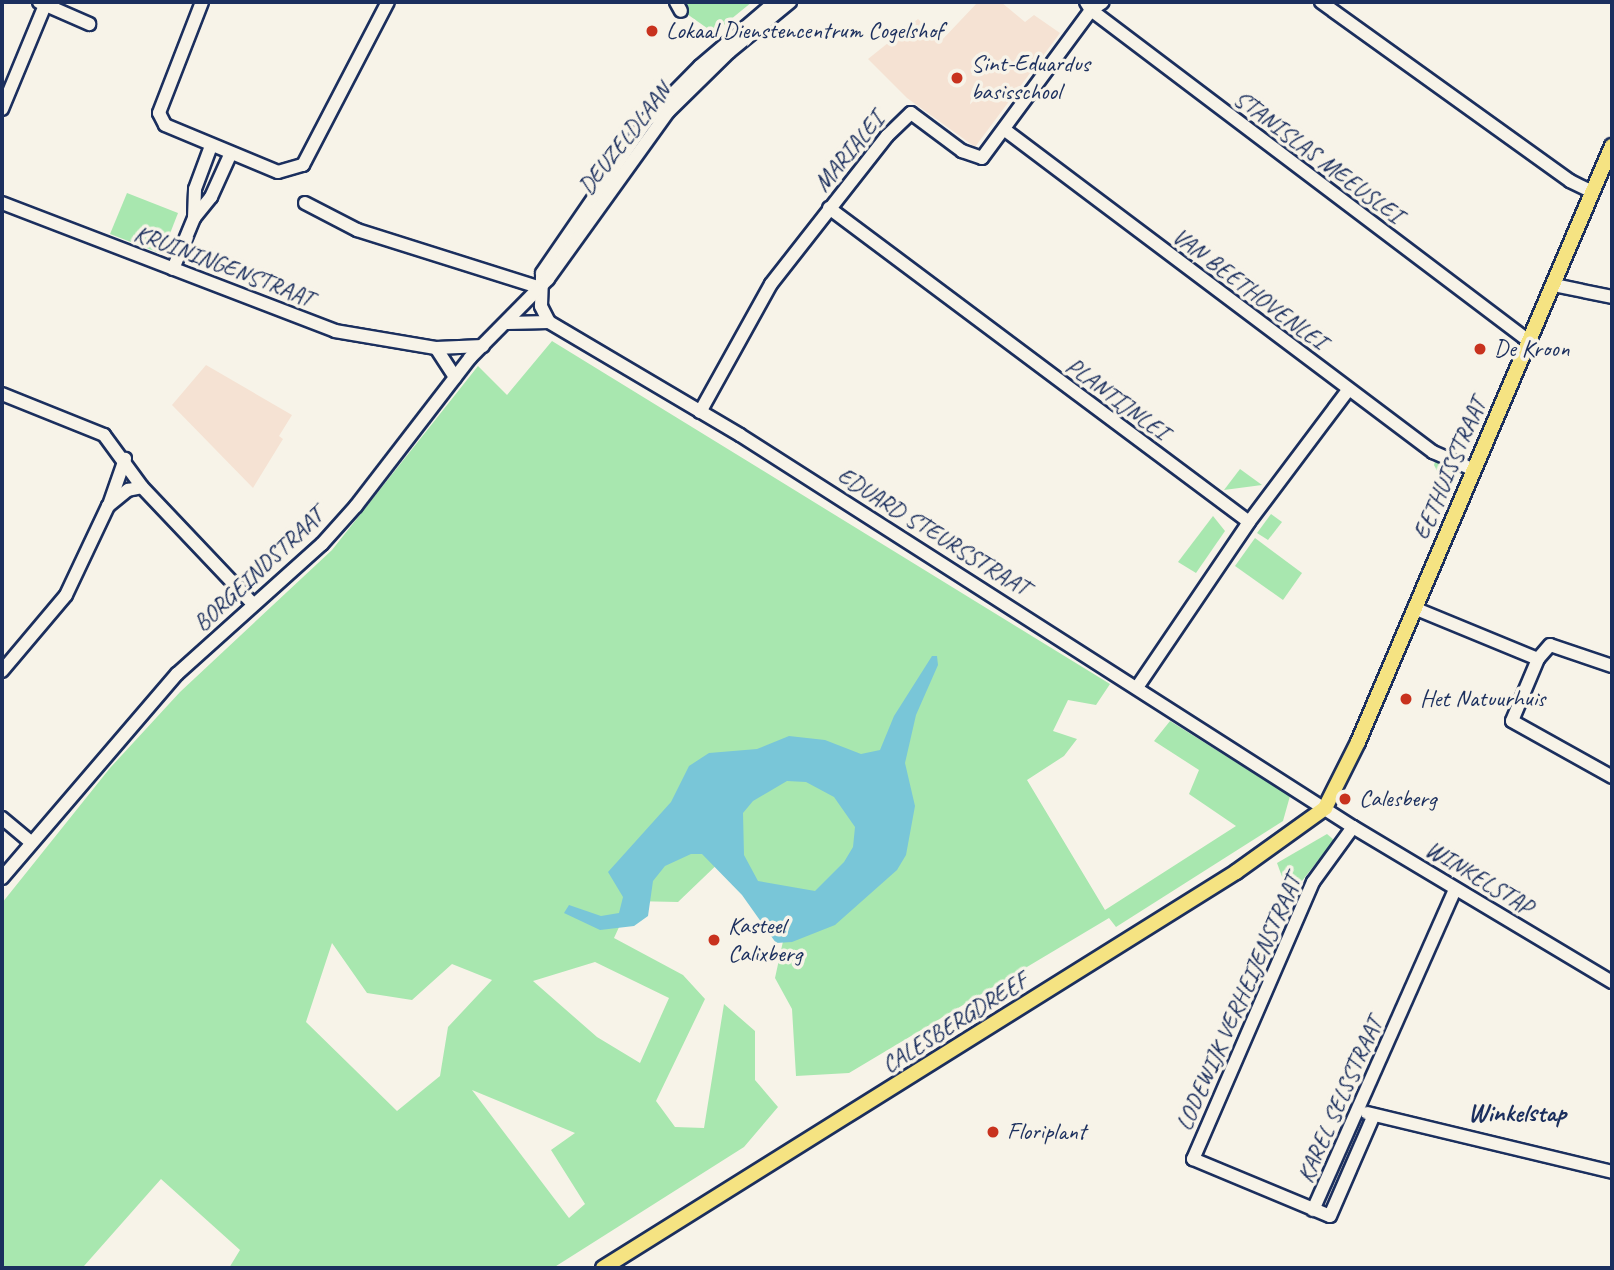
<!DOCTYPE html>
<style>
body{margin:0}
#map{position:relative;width:1614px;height:1270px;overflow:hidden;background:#f7f3e8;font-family:Caveat,sans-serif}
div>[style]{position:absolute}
.built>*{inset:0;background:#f5e2d3}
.green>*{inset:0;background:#a8e7af}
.water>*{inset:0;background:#79c6d8}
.roads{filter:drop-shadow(2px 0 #1b2f5e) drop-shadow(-2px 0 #1b2f5e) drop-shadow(0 2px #1b2f5e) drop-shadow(0 -2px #1b2f5e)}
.minor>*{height:12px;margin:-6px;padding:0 6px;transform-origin:6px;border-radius:6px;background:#f7f3e8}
.major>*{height:14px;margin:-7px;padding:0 7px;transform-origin:7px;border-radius:7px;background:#f5e382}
.dots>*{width:19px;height:19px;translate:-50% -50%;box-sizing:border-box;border:4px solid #f7f3e8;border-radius:50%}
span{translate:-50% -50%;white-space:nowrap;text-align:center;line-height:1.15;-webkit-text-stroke:7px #f7f3e8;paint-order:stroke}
.poi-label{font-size:24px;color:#1b2f5e}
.left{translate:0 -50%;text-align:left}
.street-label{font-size:24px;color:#1b2f5e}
.neighbourhood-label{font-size:26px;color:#1b2f5e;font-weight:700}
.frame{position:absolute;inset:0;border:4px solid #1b2f5e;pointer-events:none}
</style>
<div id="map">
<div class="built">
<i style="clip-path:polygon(978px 2px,1001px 2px,1025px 22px,1034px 15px,1060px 33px,975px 147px,907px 98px,868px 59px,918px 19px,941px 41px)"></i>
<i style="clip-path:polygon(206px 365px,292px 415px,279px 436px,283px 439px,253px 488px,172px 405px)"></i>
</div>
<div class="green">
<i style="clip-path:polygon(670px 2px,752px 2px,714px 33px)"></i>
<i style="clip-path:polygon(127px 193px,178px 213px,162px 254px,110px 234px)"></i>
<i style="clip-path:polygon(evenodd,552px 341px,1110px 684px,1096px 705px,1068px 700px,1053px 731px,1077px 739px,1064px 756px,1027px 780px,1105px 910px,1236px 826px,1189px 794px,1199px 770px,1154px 741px,1170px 721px,1290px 796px,1283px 821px,1116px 927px,1109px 918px,849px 1073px,796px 1076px,792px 1009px,775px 978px,785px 932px,726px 856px,678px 902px,631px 901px,614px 938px,683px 975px,705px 999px,656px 1101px,675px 1127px,704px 1128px,724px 1004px,755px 1031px,755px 1080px,778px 1107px,744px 1147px,553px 1268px,229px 1268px,240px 1250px,161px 1179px,84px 1266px,106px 1268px,2px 1268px,2px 903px,110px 768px,180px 692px,332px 550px,478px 366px,507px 395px,552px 341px,332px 943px,367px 993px,412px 1000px,452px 964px,492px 980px,448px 1027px,440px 1076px,397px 1111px,306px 1022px,332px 943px,552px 341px,595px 962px,669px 998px,640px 1063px,597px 1037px,533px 981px,595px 962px,552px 341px,472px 1090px,575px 1133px,551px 1150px,585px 1204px,569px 1218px,472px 1090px)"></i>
<i style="clip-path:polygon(1436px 458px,1460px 468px,1449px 494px,1434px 465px)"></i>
<i style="clip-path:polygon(1240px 469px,1262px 485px,1224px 490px)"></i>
<i style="clip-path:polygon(1271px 514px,1282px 522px,1268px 540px,1257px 533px)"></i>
<i style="clip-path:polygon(1213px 516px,1225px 531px,1196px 573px,1178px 562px)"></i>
<i style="clip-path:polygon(1255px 538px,1302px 573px,1283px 600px,1235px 566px)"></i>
<i style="clip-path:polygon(1327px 834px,1334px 840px,1302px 881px,1284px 882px,1277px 863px)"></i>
</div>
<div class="water">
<i style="clip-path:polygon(evenodd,932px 656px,937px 656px,938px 665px,916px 715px,905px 763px,915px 806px,906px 855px,897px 870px,835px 925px,792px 942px,776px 943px,742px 895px,702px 854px,691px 854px,665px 866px,653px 881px,648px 916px,634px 926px,600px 930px,564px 913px,569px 905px,601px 916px,619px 913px,623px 897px,608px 872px,671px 802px,689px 766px,709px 753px,757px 749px,789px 736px,825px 740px,861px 754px,880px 750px,894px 716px,932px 656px,787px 781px,806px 782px,834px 797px,855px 827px,853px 847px,844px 862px,815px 891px,758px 881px,744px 855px,743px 813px,753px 801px,787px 781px)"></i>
</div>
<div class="roads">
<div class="minor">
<i style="left:39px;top:2px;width:55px;rotate:23.7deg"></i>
<i style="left:202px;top:2px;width:119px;rotate:111.2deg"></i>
<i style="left:159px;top:113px;width:13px;rotate:63deg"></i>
<i style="left:165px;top:125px;width:122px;rotate:22.6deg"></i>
<i style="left:278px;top:172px;width:26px;rotate:-16deg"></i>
<i style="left:303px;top:165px;width:184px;rotate:-62.5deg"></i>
<i style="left:676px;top:2px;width:10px;rotate:61deg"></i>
<i style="left:1086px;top:2px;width:9px;rotate:58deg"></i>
<i style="left:1091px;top:10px;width:550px;rotate:37.1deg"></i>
<i style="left:1321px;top:2px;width:307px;rotate:35.7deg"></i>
<i style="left:1570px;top:181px;width:25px;rotate:26deg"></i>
<i style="left:2px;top:109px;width:113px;rotate:-67.5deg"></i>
<i style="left:1005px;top:130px;width:536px;rotate:36.96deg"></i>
<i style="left:1433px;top:452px;width:45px;rotate:23.7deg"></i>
<i style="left:2px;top:203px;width:357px;rotate:21deg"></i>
<i style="left:335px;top:331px;width:102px;rotate:9.6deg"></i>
<i style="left:436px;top:348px;width:47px;rotate:-2.4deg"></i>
<i style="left:305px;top:203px;width:59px;rotate:27.4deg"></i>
<i style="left:357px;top:230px;width:190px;rotate:17.5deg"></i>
<i style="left:829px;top:208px;width:524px;rotate:36.78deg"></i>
<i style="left:1249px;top:522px;width:165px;rotate:-53.1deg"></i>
<i style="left:194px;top:218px;width:29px;rotate:-88deg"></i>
<i style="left:195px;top:189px;width:46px;rotate:-69.6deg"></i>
<i style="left:173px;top:269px;width:55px;rotate:-67.6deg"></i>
<i style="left:194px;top:218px;width:27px;rotate:-51deg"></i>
<i style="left:211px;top:197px;width:48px;rotate:-65.6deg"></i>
<i style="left:1554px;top:285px;width:59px;rotate:11.7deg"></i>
<i style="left:549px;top:322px;width:18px;rotate:-117deg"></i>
<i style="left:541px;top:306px;width:33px;rotate:-88deg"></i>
<i style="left:542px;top:273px;width:187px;rotate:-55.5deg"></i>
<i style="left:648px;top:119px;width:74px;rotate:-45.5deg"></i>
<i style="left:700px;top:66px;width:99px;rotate:-40.5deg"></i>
<i style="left:507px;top:323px;width:42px;rotate:-1.4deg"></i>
<i style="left:549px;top:322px;width:222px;rotate:30.6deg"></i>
<i style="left:740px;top:435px;width:728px;rotate:32.6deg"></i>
<i style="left:1353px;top:827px;width:302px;rotate:30.9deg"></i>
<i style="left:436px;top:348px;width:35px;rotate:57deg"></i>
<i style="left:2px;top:394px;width:110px;rotate:21.9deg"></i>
<i style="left:104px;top:435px;width:64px;rotate:53.8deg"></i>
<i style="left:142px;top:487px;width:160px;rotate:46.5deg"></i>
<i style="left:700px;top:412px;width:146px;rotate:-61deg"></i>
<i style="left:771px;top:284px;width:188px;rotate:-51.9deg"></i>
<i style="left:887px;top:136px;width:33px;rotate:-44deg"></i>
<i style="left:911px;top:113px;width:64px;rotate:36.7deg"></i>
<i style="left:962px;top:151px;width:21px;rotate:19deg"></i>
<i style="left:982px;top:158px;width:184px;rotate:-53.6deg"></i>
<i style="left:1091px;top:10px;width:14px;rotate:-34deg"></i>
<i style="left:109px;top:505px;width:49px;rotate:-70.8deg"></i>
<i style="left:1414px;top:608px;width:134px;rotate:22.4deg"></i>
<i style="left:1612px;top:666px;width:65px;rotate:-161.3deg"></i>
<i style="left:1550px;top:645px;width:18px;rotate:131deg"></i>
<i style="left:1538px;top:659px;width:67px;rotate:112.8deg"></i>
<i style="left:1512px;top:721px;width:115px;rotate:29.2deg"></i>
<i style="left:2px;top:671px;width:99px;rotate:-49.9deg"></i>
<i style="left:66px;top:595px;width:98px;rotate:-64.7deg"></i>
<i style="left:108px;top:506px;width:26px;rotate:-39deg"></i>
<i style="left:128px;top:490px;width:14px;rotate:-12deg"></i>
<i style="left:1138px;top:686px;width:198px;rotate:-55.9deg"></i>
<i style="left:2px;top:818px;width:38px;rotate:40deg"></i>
<i style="left:1353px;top:827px;width:68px;rotate:126deg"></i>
<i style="left:1313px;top:882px;width:302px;rotate:113.4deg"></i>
<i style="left:1193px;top:1159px;width:148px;rotate:22.6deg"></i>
<i style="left:1330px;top:1216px;width:110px;rotate:-66.5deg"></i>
<i style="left:2px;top:878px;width:269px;rotate:-49.4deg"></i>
<i style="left:177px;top:674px;width:195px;rotate:-41.9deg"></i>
<i style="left:322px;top:544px;width:51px;rotate:-48.2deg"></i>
<i style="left:356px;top:506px;width:187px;rotate:-52.4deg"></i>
<i style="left:470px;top:358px;width:111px;rotate:-45.4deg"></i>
<i style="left:548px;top:279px;width:206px;rotate:-54.3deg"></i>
<i style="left:668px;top:112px;width:86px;rotate:-44.5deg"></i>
<i style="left:729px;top:52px;width:79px;rotate:-39.3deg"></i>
<i style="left:1367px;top:1113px;width:252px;rotate:13.5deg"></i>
<i style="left:1313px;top:1210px;width:351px;rotate:-66.1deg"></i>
</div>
<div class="major">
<i style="left:603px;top:1268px;width:747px;rotate:-32.03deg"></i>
<i style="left:1236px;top:872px;width:110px;rotate:-35.7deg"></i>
<i style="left:1325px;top:808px;width:74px;rotate:-63.4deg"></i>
<i style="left:1358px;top:742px;width:648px;rotate:-66.92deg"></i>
</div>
</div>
<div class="dots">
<i style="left:652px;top:31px;background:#c8321e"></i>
<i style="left:957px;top:78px;background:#c8321e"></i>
<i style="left:1480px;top:349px;background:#c8321e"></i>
<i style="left:1406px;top:699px;background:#c8321e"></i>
<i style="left:1345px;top:799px;background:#c8321e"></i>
<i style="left:714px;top:940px;background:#c8321e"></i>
<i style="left:993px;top:1132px;background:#c8321e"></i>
</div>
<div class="poi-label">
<span class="left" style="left:666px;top:31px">Lokaal Dienstencentrum Cogelshof</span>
<span class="left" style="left:971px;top:78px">Sint-Eduardus<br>basisschool</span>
<span class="left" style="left:1494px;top:349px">De Kroon</span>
<span class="left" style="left:1420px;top:699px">Het Natuurhuis</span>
<span class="left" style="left:1359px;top:799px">Calesberg</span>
<span class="left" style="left:728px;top:940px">Kasteel<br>Calixberg</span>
<span class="left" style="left:1007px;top:1132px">Floriplant</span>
</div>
<div class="street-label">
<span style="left:625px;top:139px;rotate:-52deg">DEUZELDLAAN</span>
<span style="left:849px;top:152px;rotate:-50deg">MARIALEI</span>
<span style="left:1318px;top:157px;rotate:37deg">STANISLAS MEEUSLEI</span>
<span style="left:224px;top:266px;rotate:21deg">KRUININGENSTRAAT</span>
<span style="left:1249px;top:289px;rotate:37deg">VAN BEETHOVENLEI</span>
<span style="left:1117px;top:399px;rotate:37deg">PLANTIJNLEI</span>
<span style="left:1450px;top:469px;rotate:-67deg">EETHUISSTRAAT</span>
<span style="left:933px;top:532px;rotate:32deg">EDUARD STEURSSTRAAT</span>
<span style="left:259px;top:570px;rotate:-43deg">BORGEINDSTRAAT</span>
<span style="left:1479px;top:878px;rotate:31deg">WINKELSTAP</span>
<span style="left:1239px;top:1003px;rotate:-66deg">LODEWIJK VERHEIJENSTRAAT</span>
<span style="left:955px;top:1023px;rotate:-32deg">CALESBERGDREEF</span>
<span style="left:1340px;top:1100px;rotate:-66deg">KAREL SELSSTRAAT</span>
</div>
<div class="neighbourhood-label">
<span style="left:1517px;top:1113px">Winkelstap</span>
</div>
<div class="frame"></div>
</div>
